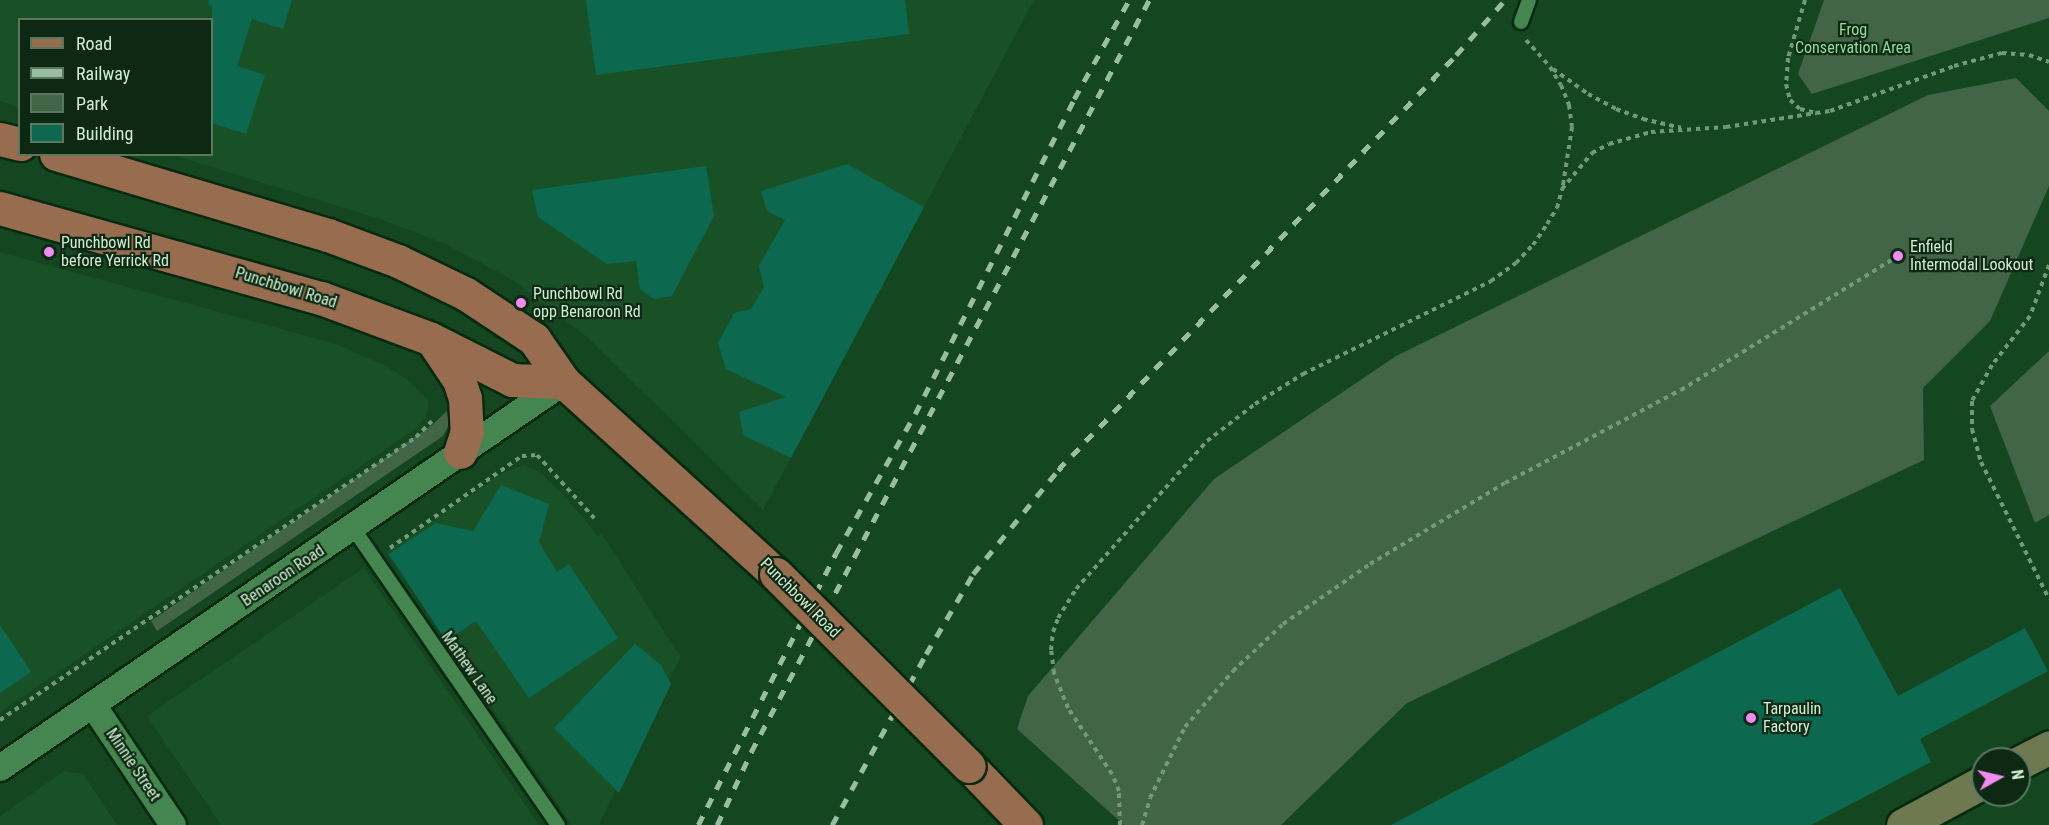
<!DOCTYPE html>
<style>
body{margin:0}
#map{position:relative;width:2049px;height:825px;overflow:hidden;background:#144620;font-family:"Roboto Condensed",sans-serif}
div>[style]{position:absolute}
.built>*{inset:0;background:#185125}
.green>*{inset:0;background:#416546}
.building>*{inset:0;background:#0c694f}
.path>*{height:4px;margin-top:-2px;transform-origin:0;background:repeating-linear-gradient(90deg,#709a78 0 4.5px,transparent 0 9px)}
.roads{filter:drop-shadow(2px 0 #072a0f) drop-shadow(-2px 0 #072a0f) drop-shadow(0 2px #072a0f) drop-shadow(0 -2px #072a0f)}
.lane>*{height:14px;margin:-7px;padding:0 7px;transform-origin:7px;border-radius:7px;background:#458650}
.street>*{height:26px;margin:-13px;padding:0 13px;transform-origin:13px;border-radius:13px;background:#458650}
.secondary>*{height:33px;margin:-16.5px;padding:0 16.5px;transform-origin:16.5px;border-radius:16.5px;background:#6e7950}
.primary>*{height:33px;margin:-16.5px;padding:0 16.5px;transform-origin:16.5px;border-radius:16.5px;background:#986c4f}
.rail>*{height:4.5px;margin-top:-2.25px;transform-origin:0;background:repeating-linear-gradient(90deg,#99be9f 0 10px,transparent 0 20px)}
.bridges{filter:drop-shadow(2px 0 #072a0f) drop-shadow(-2px 0 #072a0f) drop-shadow(0 2px #072a0f) drop-shadow(0 -2px #072a0f)}
.primary-bridge>*{height:33px;margin:-16.5px;padding:0 16.5px;transform-origin:16.5px;border-radius:16.5px;background:#986c4f}
.dots>*{width:16px;height:16px;translate:-50% -50%;box-sizing:border-box;border:3px solid #0e2913;border-radius:50%}
span{translate:-50% -50%;white-space:nowrap;text-align:center;line-height:1.15;-webkit-text-stroke:4.5px #0e2913;paint-order:stroke}
.park-label{font-size:16px;color:#90dd9b}
.poi-label{font-size:16px;color:#ceefd2}
.left{translate:0 -50%;text-align:left}
.street-label{font-size:16px;color:#ceefd2}
.legend{position:absolute;left:18px;top:18px;width:195px;height:138px;box-sizing:border-box;background:#0e2913;border:2px solid #5b785f;margin:0;padding:8px 10px;list-style:none;font-size:18px;color:#ceefd2}
.legend li{display:flex;align-items:center;gap:12px;height:30px}
.legend b{width:30px;border:2px solid #5b785f}
.north{position:absolute;left:1971px;top:747px;width:60px;height:60px;box-sizing:border-box;background:#0e2913;border:2px solid #5b785f;border-radius:50%;rotate:82deg;font-size:16px;font-weight:700;line-height:24px;text-align:center;color:#ceefd2}
.north::after{content:'';display:block;margin:auto;width:21px;height:27px;background:#f38af1;clip-path:polygon(50% 0,100% 100%,50% 72%,0 100%)}
</style>
<div id="map">
<div class="built">
<i style="clip-path:polygon(0 0,1034px 0,763px 510px,587px 337px,508px 277px,443px 243px,380px 219px,173px 155px,212px 154px,212px 20px,20px 20px,19px 107px,0 101px)"></i>
<i style="clip-path:polygon(0 252px,336px 344px,386px 366px,408px 380px,428px 400px,428px 408px,426px 417px,415px 429px,0 712px)"></i>
<i style="clip-path:polygon(523px 465px,539px 471px,563px 494px,598px 536px,601px 533px,681px 658px,659px 696px,599px 825px,572px 825px,386px 552px,505px 472px)"></i>
<i style="clip-path:polygon(364px 568px,539px 825px,221px 825px,147px 716px)"></i>
<i style="clip-path:polygon(64px 771px,83px 774px,117px 825px,0 825px,0 816px)"></i>
</div>
<div class="green">
<i style="clip-path:polygon(1824px 0,2049px 0,2049px 18px,1812px 94px,1798px 74px)"></i>
<i style="clip-path:polygon(2016px 78px,2049px 111px,2049px 186px,1990px 321px,1923px 388px,1924px 460px,1407px 703px,1281px 825px,1124px 825px,1017px 729px,1028px 696px,1214px 479px,1396px 356px,1928px 95px)"></i>
<i style="clip-path:polygon(2049px 351px,2049px 515px,2035px 523px,1990px 406px)"></i>
<i style="clip-path:polygon(450px 408px,451px 421px,443px 436px,157px 631px,151px 621px,432px 425px)"></i>
</div>
<div class="building">
<i style="clip-path:polygon(209px 0,292px 0,283px 29px,252px 19px,237px 66px,265px 75px,246px 134px,212px 123px,212px 6px,208px 5px)"></i>
<i style="clip-path:polygon(586px 0,905px 0,909px 34px,596px 75px)"></i>
<i style="clip-path:polygon(847px 164px,924px 207px,791px 458px,743px 435px,739px 412px,786px 397px,726px 369px,718px 343px,734px 313px,751px 309px,764px 287px,759px 266px,785px 220px,767px 211px,761px 191px)"></i>
<i style="clip-path:polygon(706px 166px,714px 216px,672px 296px,654px 299px,640px 289px,636px 261px,607px 264px,538px 217px,532px 190px)"></i>
<i style="clip-path:polygon(501px 485px,549px 504px,539px 542px,557px 572px,569px 564px,618px 638px,529px 698px,476px 621px,446px 641px,389px 554px,436px 523px,473px 531px)"></i>
<i style="clip-path:polygon(1840px 588px,1898px 696px,2025px 628px,2048px 671px,1920px 739px,1931px 762px,1811px 825px,1391px 825px)"></i>
<i style="clip-path:polygon(0 625px,31px 672px,0 693px)"></i>
<i style="clip-path:polygon(635px 644px,661px 665px,671px 684px,619px 793px,554px 728px)"></i>
</div>
<div class="path">
<i style="left:1805px;top:0;width:60px;rotate:106.3deg"></i>
<i style="left:1788px;top:58px;width:26px;rotate:94deg"></i>
<i style="left:1786px;top:84px;width:16px;rotate:76deg"></i>
<i style="left:1790px;top:100px;width:13px;rotate:42deg"></i>
<i style="left:1800px;top:109px;width:16px;rotate:14deg"></i>
<i style="left:1816px;top:113px;width:14px;rotate:-8deg"></i>
<i style="left:1830px;top:111px;width:132px;rotate:-19.9deg"></i>
<i style="left:1954px;top:66px;width:50px;rotate:-15.2deg"></i>
<i style="left:2002px;top:53px;width:27px;rotate:4deg"></i>
<i style="left:2029px;top:55px;width:21px;rotate:19deg"></i>
<i style="left:1526px;top:40px;width:36px;rotate:48deg"></i>
<i style="left:1550px;top:67px;width:21px;rotate:59deg"></i>
<i style="left:1561px;top:85px;width:22px;rotate:68deg"></i>
<i style="left:1569px;top:105px;width:22px;rotate:82deg"></i>
<i style="left:1572px;top:127px;width:59px;rotate:98.8deg"></i>
<i style="left:1553px;top:69px;width:43px;rotate:35.5deg"></i>
<i style="left:1588px;top:94px;width:32px;rotate:28deg"></i>
<i style="left:1616px;top:109px;width:29px;rotate:20deg"></i>
<i style="left:1643px;top:119px;width:39px;rotate:13deg"></i>
<i style="left:2049px;top:265px;width:54px;rotate:110.4deg"></i>
<i style="left:2030px;top:316px;width:62px;rotate:127.8deg"></i>
<i style="left:1992px;top:365px;width:41px;rotate:119.1deg"></i>
<i style="left:1972px;top:401px;width:28px;rotate:90deg"></i>
<i style="left:1972px;top:429px;width:34px;rotate:75deg"></i>
<i style="left:1981px;top:462px;width:153px;rotate:63.6deg"></i>
<i style="left:390px;top:548px;width:161px;rotate:-34.9deg"></i>
<i style="left:522px;top:456px;width:15px;rotate:-4deg"></i>
<i style="left:537px;top:455px;width:88px;rotate:47.8deg"></i>
<i style="left:0;top:720px;width:503px;rotate:-34.23deg"></i>
<i style="left:416px;top:437px;width:27px;rotate:-45deg"></i>
<i style="left:1120px;top:825px;width:34px;rotate:-92deg"></i>
<i style="left:1119px;top:791px;width:18px;rotate:-112deg"></i>
<i style="left:1112px;top:774px;width:79px;rotate:-123.7deg"></i>
<i style="left:1068px;top:708px;width:38px;rotate:-112deg"></i>
<i style="left:1054px;top:673px;width:23px;rotate:-97deg"></i>
<i style="left:1051px;top:650px;width:18px;rotate:-84deg"></i>
<i style="left:1053px;top:632px;width:15px;rotate:-70deg"></i>
<i style="left:1058px;top:618px;width:34px;rotate:-58deg"></i>
<i style="left:1076px;top:589px;width:198px;rotate:-48.5deg"></i>
<i style="left:1207px;top:441px;width:61px;rotate:-37.6deg"></i>
<i style="left:1255px;top:404px;width:57px;rotate:-32deg"></i>
<i style="left:1303px;top:374px;width:210px;rotate:-26.3deg"></i>
<i style="left:1491px;top:281px;width:31px;rotate:-36deg"></i>
<i style="left:1516px;top:263px;width:25px;rotate:-47deg"></i>
<i style="left:1533px;top:245px;width:25px;rotate:-56deg"></i>
<i style="left:1547px;top:224px;width:19px;rotate:-58deg"></i>
<i style="left:1557px;top:208px;width:20px;rotate:-75deg"></i>
<i style="left:1562px;top:189px;width:47px;rotate:-50.2deg"></i>
<i style="left:1592px;top:153px;width:19px;rotate:-28deg"></i>
<i style="left:1609px;top:144px;width:44px;rotate:-15.9deg"></i>
<i style="left:1651px;top:132px;width:75px;rotate:-3.8deg"></i>
<i style="left:1726px;top:127px;width:91px;rotate:-8.8deg"></i>
<i style="left:1142px;top:825px;width:28px;rotate:-73deg"></i>
<i style="left:1150px;top:798px;width:79px;rotate:-63.8deg"></i>
<i style="left:1185px;top:727px;width:74px;rotate:-49.4deg"></i>
<i style="left:1233px;top:671px;width:69px;rotate:-43.2deg"></i>
<i style="left:1283px;top:624px;width:106px;rotate:-34.6deg"></i>
<i style="left:1370px;top:564px;width:157px;rotate:-31deg"></i>
<i style="left:1505px;top:483px;width:199px;rotate:-27.9deg"></i>
<i style="left:1681px;top:390px;width:255px;rotate:-31.7deg"></i>
</div>
<div class="roads">
<div class="lane">
<i style="left:1521px;top:22px;width:23px;rotate:-70deg"></i>
<i style="left:353px;top:528px;width:361px;rotate:55.4deg"></i>
</div>
<div class="street">
<i style="left:93px;top:705px;width:144px;rotate:56.3deg"></i>
<i style="left:0;top:768px;width:683px;rotate:-34.39deg"></i>
</div>
<div class="secondary">
<i style="left:2019px;top:763px;width:34px;rotate:-27deg"></i>
<i style="left:1903px;top:825px;width:91px;rotate:-28.3deg"></i>
</div>
<div class="primary">
<i style="left:0;top:139px;width:21px;rotate:14deg"></i>
<i style="left:56px;top:154px;width:284px;rotate:16.6deg"></i>
<i style="left:328px;top:235px;width:75px;rotate:20.4deg"></i>
<i style="left:398px;top:261px;width:76px;rotate:25.9deg"></i>
<i style="left:466px;top:294px;width:82px;rotate:33.5deg"></i>
<i style="left:534px;top:339px;width:52px;rotate:55.1deg"></i>
<i style="left:564px;top:382px;width:286px;rotate:42.2deg"></i>
<i style="left:0;top:208px;width:333px;rotate:15.7deg"></i>
<i style="left:321px;top:298px;width:117px;rotate:20.4deg"></i>
<i style="left:431px;top:339px;width:91px;rotate:26.8deg"></i>
<i style="left:512px;top:380px;width:52px;rotate:2.2deg"></i>
<i style="left:433px;top:341px;width:47px;rotate:56.3deg"></i>
<i style="left:459px;top:380px;width:19px;rotate:72deg"></i>
<i style="left:465px;top:398px;width:33px;rotate:87deg"></i>
<i style="left:467px;top:431px;width:22px;rotate:108deg"></i>
<i style="left:969px;top:766px;width:82px;rotate:46deg"></i>
</div>
</div>
<div class="rail">
<i style="left:698px;top:825px;width:305px;rotate:-63.1deg"></i>
<i style="left:836px;top:553px;width:160px;rotate:-60.4deg"></i>
<i style="left:915px;top:414px;width:353px;rotate:-63.2deg"></i>
<i style="left:1074px;top:99px;width:113px;rotate:-60.9deg"></i>
<i style="left:717px;top:825px;width:81px;rotate:-65deg"></i>
<i style="left:751px;top:752px;width:851px;rotate:-62.11deg"></i>
<i style="left:832px;top:825px;width:195px;rotate:-61.2deg"></i>
<i style="left:926px;top:654px;width:93px;rotate:-59.6deg"></i>
<i style="left:973px;top:574px;width:134px;rotate:-50.7deg"></i>
<i style="left:1058px;top:470px;width:575px;rotate:-46.2deg"></i>
<i style="left:1456px;top:55px;width:74px;rotate:-48.3deg"></i>
</div>
<div class="bridges">
<div class="primary-bridge">
<i style="left:776px;top:574px;width:272px;rotate:44.9deg"></i>
</div>
</div>
<div class="dots">
<i style="left:49px;top:252px;background:#f38af1"></i>
<i style="left:1898px;top:256px;background:#f38af1"></i>
<i style="left:521px;top:303px;background:#f38af1"></i>
<i style="left:1751px;top:718px;background:#f38af1"></i>
</div>
<div class="park-label">
<span style="left:1853px;top:39px">Frog<br>Conservation Area</span>
</div>
<div class="poi-label">
<span class="left" style="left:61px;top:252px">Punchbowl Rd<br>before Yerrick Rd</span>
<span class="left" style="left:1910px;top:256px">Enfield<br>Intermodal Lookout</span>
<span class="left" style="left:533px;top:303px">Punchbowl Rd<br>opp Benaroon Rd</span>
<span class="left" style="left:1763px;top:718px">Tarpaulin<br>Factory</span>
</div>
<div class="street-label">
<span style="left:286px;top:288px;rotate:17deg">Punchbowl Road</span>
<span style="left:283px;top:576px;rotate:-34deg">Benaroon Road</span>
<span style="left:800px;top:598px;rotate:45deg">Punchbowl Road</span>
<span style="left:469px;top:668px;rotate:55deg">Mathew Lane</span>
<span style="left:133px;top:765px;rotate:56deg">Minnie Street</span>
</div>
<ul class="legend">
<li><b style="height:8px;background:#986c4f"></b>Road</li>
<li><b style="height:8px;background:#99be9f"></b>Railway</li>
<li><b style="height:16px;background:#416546"></b>Park</li>
<li><b style="height:16px;background:#0c694f"></b>Building</li>
</ul>
<div class="north">N</div>
</div>
